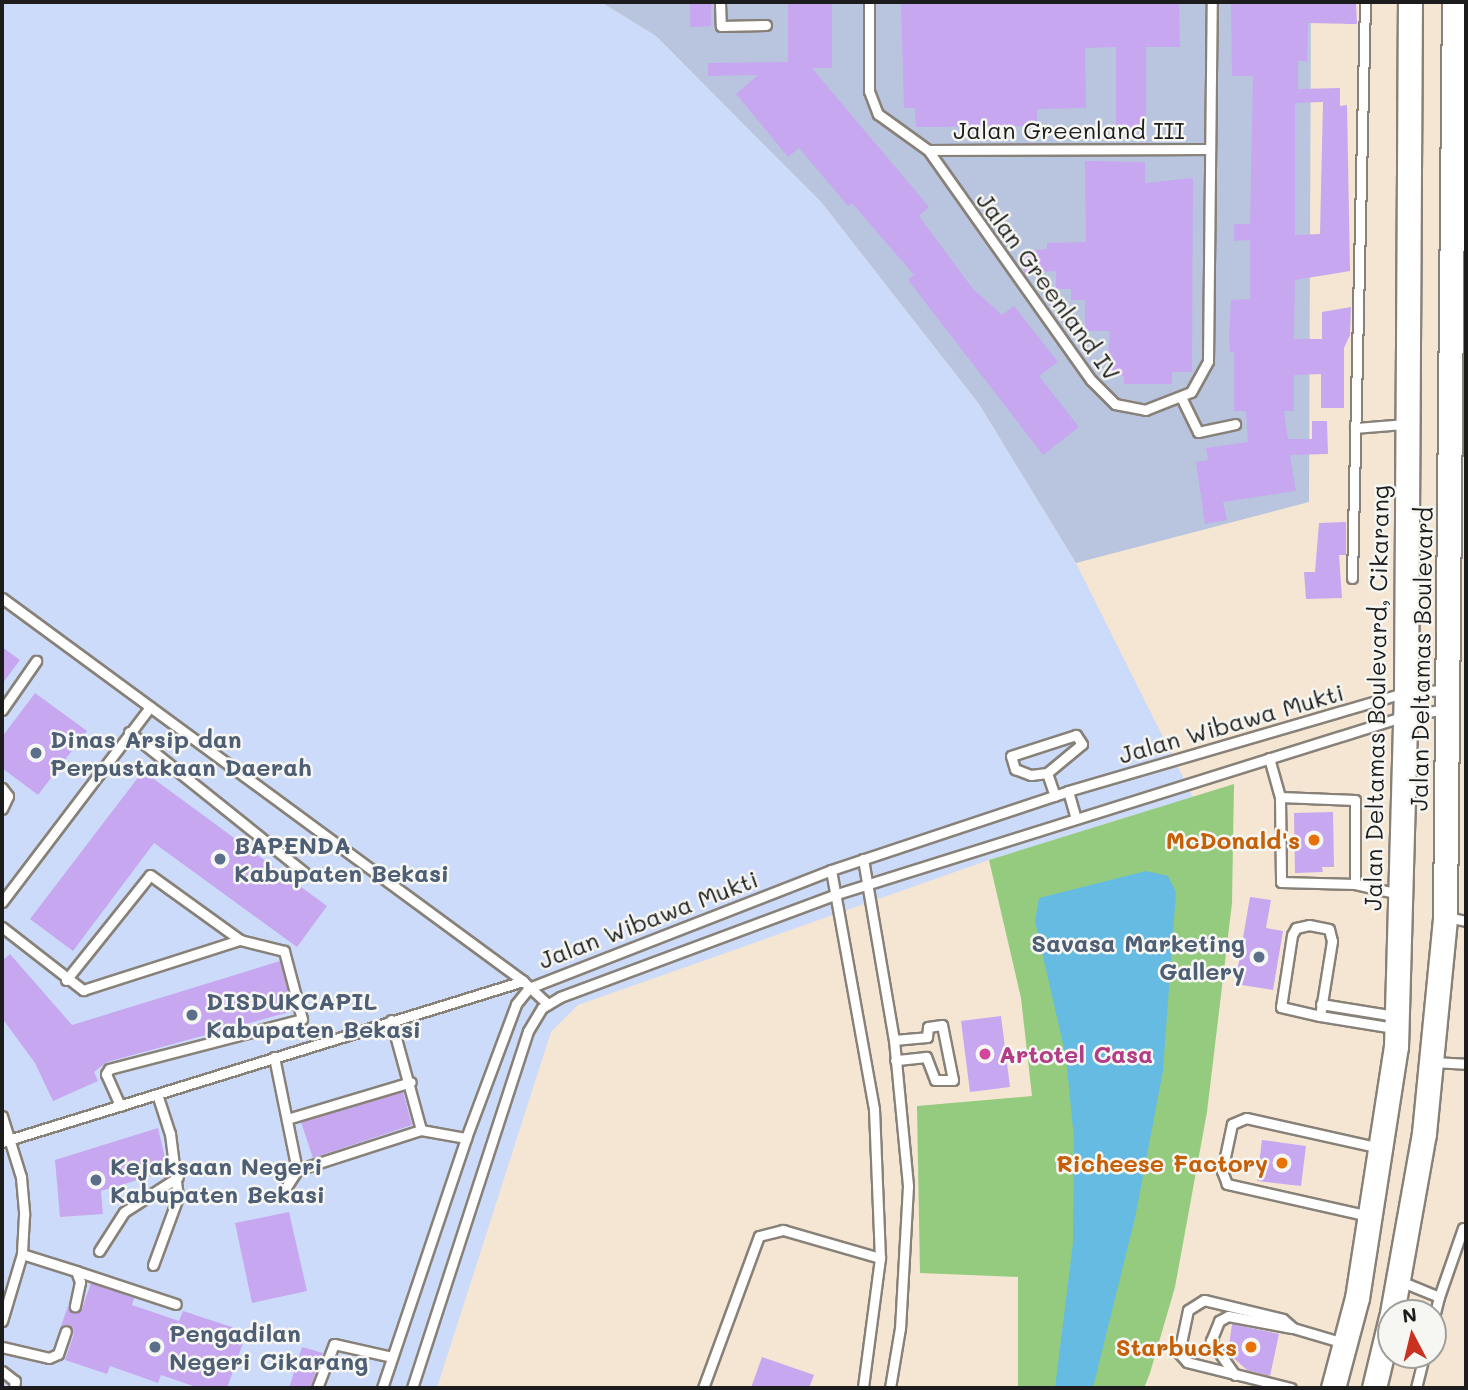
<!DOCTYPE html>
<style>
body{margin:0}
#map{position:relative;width:1468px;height:1390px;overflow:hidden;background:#f4e6d3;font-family:Mali,sans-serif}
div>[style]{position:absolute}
.built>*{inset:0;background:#cddbfa}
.industrial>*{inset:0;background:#b9c5de}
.green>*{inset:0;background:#94cb7e}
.water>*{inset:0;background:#66bbe3}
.building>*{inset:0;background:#c6a7f0}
.roads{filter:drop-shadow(2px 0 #888178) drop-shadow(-2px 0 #888178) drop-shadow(0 2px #888178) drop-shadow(0 -2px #888178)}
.service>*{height:9px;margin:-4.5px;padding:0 4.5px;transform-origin:4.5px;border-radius:4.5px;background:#fff}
.tertiary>*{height:23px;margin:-11.5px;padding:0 11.5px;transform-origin:11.5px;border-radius:11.5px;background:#fff}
.dots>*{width:19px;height:19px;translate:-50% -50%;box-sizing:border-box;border:4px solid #f6f6f2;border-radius:50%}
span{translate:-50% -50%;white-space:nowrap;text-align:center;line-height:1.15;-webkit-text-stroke:5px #f6f6f2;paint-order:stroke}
.street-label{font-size:24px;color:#1c1c1c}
.service-label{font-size:24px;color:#4e5e75;font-weight:700}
.left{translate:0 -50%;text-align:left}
.right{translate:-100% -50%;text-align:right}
.food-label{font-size:24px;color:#c56008;font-weight:700}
.hotel-label{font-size:24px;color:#b23c85;font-weight:700}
.frame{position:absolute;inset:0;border:4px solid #1c1c1c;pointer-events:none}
.north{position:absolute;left:1377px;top:1299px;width:70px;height:70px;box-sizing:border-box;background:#f6f6f2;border:2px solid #9f9f9c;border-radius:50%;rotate:353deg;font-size:19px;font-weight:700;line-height:28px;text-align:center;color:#1c1c1c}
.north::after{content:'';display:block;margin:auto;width:24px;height:32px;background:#c8321e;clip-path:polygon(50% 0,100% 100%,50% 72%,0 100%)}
</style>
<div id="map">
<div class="built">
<i style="clip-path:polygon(2px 2px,601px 2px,656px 36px,822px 203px,979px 404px,1076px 563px,1193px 797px,989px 860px,578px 1005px,551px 1032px,437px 1388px,2px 1388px)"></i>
</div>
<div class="industrial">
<i style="clip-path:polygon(601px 2px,1311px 2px,1309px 502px,1076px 563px,979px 404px,822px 203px,656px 36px)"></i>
</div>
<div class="green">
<i style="clip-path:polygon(1234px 784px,1232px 903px,1207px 1112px,1175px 1287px,1150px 1373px,1144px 1388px,1018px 1388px,1018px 1277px,920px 1273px,917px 1106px,1032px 1096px,1021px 998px,989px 860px)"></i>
</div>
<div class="water">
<i style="clip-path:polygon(1146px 871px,1168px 876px,1176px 892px,1163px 1071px,1135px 1218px,1093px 1388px,1055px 1388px,1073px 1243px,1074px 1139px,1066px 1057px,1035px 921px,1039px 898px)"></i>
</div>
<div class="building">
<i style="clip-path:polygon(690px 2px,711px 2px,711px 26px,690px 27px)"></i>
<i style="clip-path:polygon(788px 2px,832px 2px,832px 68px,812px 68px,929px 207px,919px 216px,973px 289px,1002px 315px,1014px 306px,1058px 362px,1039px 376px,1079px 427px,1043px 455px,908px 280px,914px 275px,852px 203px,848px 206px,799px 148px,788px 157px,736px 94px,758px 75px,708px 76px,708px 63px,788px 62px)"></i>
<i style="clip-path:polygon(901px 2px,1179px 2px,1180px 47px,1146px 47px,1146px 128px,1116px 129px,1116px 47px,1085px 48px,1086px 108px,1037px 109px,1037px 126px,916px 127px,915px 108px,904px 108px)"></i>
<i style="clip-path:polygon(evenodd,1356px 2px,1357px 24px,1308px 23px,1307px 61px,1298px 61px,1298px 89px,1340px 88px,1340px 106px,1347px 105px,1350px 271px,1295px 280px,1294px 339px,1322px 339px,1322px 312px,1351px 307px,1350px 335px,1344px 348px,1344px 408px,1321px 408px,1321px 374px,1294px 375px,1294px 411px,1284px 411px,1288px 439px,1312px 439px,1312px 421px,1327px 421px,1328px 454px,1290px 455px,1296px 491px,1223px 502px,1227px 520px,1205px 524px,1196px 462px,1208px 460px,1206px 448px,1248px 442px,1246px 411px,1234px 411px,1234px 352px,1230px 352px,1229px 337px,1231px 300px,1250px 299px,1250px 240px,1234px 241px,1234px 224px,1250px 224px,1253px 76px,1232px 76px,1231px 3px,1356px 2px,1323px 102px,1320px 234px,1295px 235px,1295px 103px,1323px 102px)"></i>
<i style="clip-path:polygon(1085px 161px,1145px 162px,1145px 183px,1193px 178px,1192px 372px,1172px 372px,1172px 384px,1124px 384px,1124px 376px,1107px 373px,1110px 331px,1085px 331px,1085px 300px,1071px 300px,1071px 289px,1056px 289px,1056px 271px,1024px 273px,1022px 251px,1047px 249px,1047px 243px,1086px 242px)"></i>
<i style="clip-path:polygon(1346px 522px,1346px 555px,1339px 555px,1342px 598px,1306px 599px,1304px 572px,1315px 572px,1319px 523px)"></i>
<i style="clip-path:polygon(2px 647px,20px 660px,2px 684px)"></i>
<i style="clip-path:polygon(35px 693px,87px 731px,38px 795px,2px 768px,2px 737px)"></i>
<i style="clip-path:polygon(143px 771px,327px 906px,297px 947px,154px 843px,73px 951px,30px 919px)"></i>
<i style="clip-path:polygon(1333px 812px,1334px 867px,1322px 867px,1323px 872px,1295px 873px,1294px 813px)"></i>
<i style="clip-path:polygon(1250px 897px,1271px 900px,1266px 928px,1283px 931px,1273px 990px,1235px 984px)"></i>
<i style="clip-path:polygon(10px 954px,72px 1025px,280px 961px,293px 1011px,107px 1062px,94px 1072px,98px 1081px,53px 1101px,35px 1063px,2px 1018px,2px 961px)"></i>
<i style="clip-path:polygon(1001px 1016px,1010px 1087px,970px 1092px,961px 1021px)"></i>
<i style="clip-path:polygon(403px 1092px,412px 1125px,313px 1158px,301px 1122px)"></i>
<i style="clip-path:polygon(158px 1128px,168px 1171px,101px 1191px,103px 1214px,60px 1217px,55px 1160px)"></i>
<i style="clip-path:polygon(1262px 1140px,1306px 1146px,1301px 1186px,1257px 1181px)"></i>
<i style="clip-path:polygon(289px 1212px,307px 1291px,252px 1303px,235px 1223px)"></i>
<i style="clip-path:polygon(91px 1283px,134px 1298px,132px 1305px,179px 1321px,183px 1311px,247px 1332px,227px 1388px,199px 1388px,161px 1375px,158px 1383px,110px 1366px,107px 1374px,65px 1360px,74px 1334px,69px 1325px,61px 1326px,68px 1306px,73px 1313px,82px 1309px)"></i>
<i style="clip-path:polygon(1232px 1324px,1279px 1334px,1270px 1376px,1247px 1370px,1228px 1353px)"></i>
<i style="clip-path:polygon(302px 1347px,323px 1353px,310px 1388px,289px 1388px)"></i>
<i style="clip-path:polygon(762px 1357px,814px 1375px,809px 1388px,751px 1388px)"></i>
</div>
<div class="roads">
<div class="service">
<i style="left:720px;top:2px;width:24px;rotate:88deg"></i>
<i style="left:721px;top:26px;width:45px;rotate:-1.3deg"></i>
<i style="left:869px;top:2px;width:89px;rotate:90deg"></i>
<i style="left:869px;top:91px;width:25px;rotate:69deg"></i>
<i style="left:878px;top:114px;width:62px;rotate:35.8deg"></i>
<i style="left:928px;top:150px;width:282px;rotate:54.7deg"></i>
<i style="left:1091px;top:380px;width:34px;rotate:45deg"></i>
<i style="left:1115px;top:404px;width:31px;rotate:11deg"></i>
<i style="left:1145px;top:410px;width:49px;rotate:-21.4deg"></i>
<i style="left:1191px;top:392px;width:35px;rotate:-61deg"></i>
<i style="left:1208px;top:361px;width:359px;rotate:-89.4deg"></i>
<i style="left:928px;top:150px;width:282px;rotate:-0.2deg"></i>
<i style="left:1181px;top:397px;width:39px;rotate:64deg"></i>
<i style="left:1198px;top:432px;width:38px;rotate:-12deg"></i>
<i style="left:1355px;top:428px;width:50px;rotate:-4.6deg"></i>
<i style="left:1352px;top:578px;width:576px;rotate:-88.71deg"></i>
<i style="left:2px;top:598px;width:647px;rotate:36.32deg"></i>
<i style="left:523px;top:981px;width:34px;rotate:43deg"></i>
<i style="left:2px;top:710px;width:60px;rotate:-55.2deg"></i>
<i style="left:129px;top:732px;width:224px;rotate:38.7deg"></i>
<i style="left:1269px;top:758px;width:41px;rotate:74.2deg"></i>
<i style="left:1280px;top:797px;width:85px;rotate:89.3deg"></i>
<i style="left:1281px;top:882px;width:74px;rotate:1.5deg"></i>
<i style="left:1355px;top:884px;width:84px;rotate:-90deg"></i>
<i style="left:1355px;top:800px;width:75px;rotate:-177.7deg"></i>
<i style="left:1047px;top:773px;width:45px;rotate:-39.6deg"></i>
<i style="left:1082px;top:744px;width:11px;rotate:-124deg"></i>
<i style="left:1076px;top:735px;width:68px;rotate:162.1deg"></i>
<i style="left:1011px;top:756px;width:14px;rotate:73deg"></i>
<i style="left:1015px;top:769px;width:17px;rotate:21deg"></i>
<i style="left:1031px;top:775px;width:16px;rotate:-7deg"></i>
<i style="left:1047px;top:773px;width:24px;rotate:71deg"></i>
<i style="left:2px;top:788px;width:10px;rotate:53deg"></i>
<i style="left:8px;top:796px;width:14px;rotate:115deg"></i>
<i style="left:1068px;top:791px;width:29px;rotate:74deg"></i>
<i style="left:863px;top:859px;width:184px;rotate:80.3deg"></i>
<i style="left:894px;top:1040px;width:147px;rotate:84.5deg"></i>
<i style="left:908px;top:1186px;width:142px;rotate:93.2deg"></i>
<i style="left:900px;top:1328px;width:61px;rotate:99.5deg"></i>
<i style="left:831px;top:870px;width:243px;rotate:79.8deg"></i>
<i style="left:874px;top:1109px;width:149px;rotate:87.7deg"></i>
<i style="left:880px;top:1258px;width:131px;rotate:97.5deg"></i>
<i style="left:1355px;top:884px;width:45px;rotate:12.8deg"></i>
<i style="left:2px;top:902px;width:245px;rotate:-52.8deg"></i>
<i style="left:1446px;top:917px;width:20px;rotate:11deg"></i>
<i style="left:1309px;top:925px;width:20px;rotate:11deg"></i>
<i style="left:1329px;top:929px;width:12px;rotate:76deg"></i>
<i style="left:1332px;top:941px;width:76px;rotate:99.1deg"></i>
<i style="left:1320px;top:1016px;width:40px;rotate:-167deg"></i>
<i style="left:1281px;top:1007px;width:73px;rotate:-81.3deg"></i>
<i style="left:1292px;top:935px;width:8px;rotate:-60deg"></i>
<i style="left:1296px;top:928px;width:13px;rotate:-13deg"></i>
<i style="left:2px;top:927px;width:103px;rotate:37.9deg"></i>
<i style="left:83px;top:990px;width:165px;rotate:-17.7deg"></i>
<i style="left:66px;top:980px;width:134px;rotate:-51.3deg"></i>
<i style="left:150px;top:875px;width:111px;rotate:35.8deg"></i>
<i style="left:240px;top:940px;width:45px;rotate:14deg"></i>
<i style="left:284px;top:951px;width:70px;rotate:75.2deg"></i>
<i style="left:302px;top:1019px;width:199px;rotate:165.5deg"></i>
<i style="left:109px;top:1069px;width:6px;rotate:121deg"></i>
<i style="left:106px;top:1074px;width:35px;rotate:66deg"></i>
<i style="left:1321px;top:1004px;width:75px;rotate:9.2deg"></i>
<i style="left:1320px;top:1016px;width:75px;rotate:9.2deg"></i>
<i style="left:391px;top:1020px;width:114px;rotate:74.7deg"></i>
<i style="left:894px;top:1040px;width:33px;rotate:-5deg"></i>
<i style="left:927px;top:1037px;width:10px;rotate:-84deg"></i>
<i style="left:928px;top:1027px;width:14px;rotate:-8deg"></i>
<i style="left:942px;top:1025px;width:56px;rotate:78.7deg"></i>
<i style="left:953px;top:1080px;width:18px;rotate:180deg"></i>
<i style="left:935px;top:1080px;width:25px;rotate:-111deg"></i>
<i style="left:926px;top:1057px;width:31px;rotate:174deg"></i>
<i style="left:274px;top:1057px;width:115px;rotate:78.5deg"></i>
<i style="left:297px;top:1170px;width:130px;rotate:-17.9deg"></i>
<i style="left:421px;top:1130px;width:46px;rotate:10.1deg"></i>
<i style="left:1433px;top:1062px;width:33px;rotate:3deg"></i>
<i style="left:2px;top:1116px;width:64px;rotate:72.7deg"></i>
<i style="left:21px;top:1177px;width:38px;rotate:85deg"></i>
<i style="left:24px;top:1215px;width:39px;rotate:93deg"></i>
<i style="left:22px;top:1254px;width:70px;rotate:106.6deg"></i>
<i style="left:287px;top:1119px;width:129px;rotate:-16.6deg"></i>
<i style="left:2px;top:1142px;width:545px;rotate:-17.17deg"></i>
<i style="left:281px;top:1195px;width:30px;rotate:-57deg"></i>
<i style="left:1369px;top:1216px;width:146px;rotate:-167.3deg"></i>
<i style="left:1227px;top:1184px;width:14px;rotate:-111deg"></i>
<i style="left:1222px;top:1171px;width:48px;rotate:-78deg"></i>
<i style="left:1232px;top:1124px;width:15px;rotate:-23deg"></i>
<i style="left:1246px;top:1118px;width:137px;rotate:12.6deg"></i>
<i style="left:99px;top:1251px;width:46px;rotate:-57.3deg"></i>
<i style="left:124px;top:1212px;width:64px;rotate:-32.9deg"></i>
<i style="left:22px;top:1254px;width:57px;rotate:17.5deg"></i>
<i style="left:76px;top:1271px;width:12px;rotate:70deg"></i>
<i style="left:80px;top:1282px;width:25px;rotate:102deg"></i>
<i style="left:153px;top:1265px;width:72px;rotate:-69.8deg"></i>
<i style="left:178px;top:1197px;width:64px;rotate:-97.2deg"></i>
<i style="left:170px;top:1134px;width:42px;rotate:-108deg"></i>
<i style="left:76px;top:1271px;width:105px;rotate:18.3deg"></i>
<i style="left:1400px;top:1281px;width:42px;rotate:22.3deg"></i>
<i style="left:1439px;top:1297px;width:25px;rotate:104deg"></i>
<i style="left:1439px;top:1297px;width:73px;rotate:-70.8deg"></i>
<i style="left:2px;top:1347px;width:48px;rotate:13.2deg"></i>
<i style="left:49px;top:1358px;width:10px;rotate:-24deg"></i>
<i style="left:58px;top:1354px;width:24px;rotate:-71deg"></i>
<i style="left:2px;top:1371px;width:16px;rotate:38deg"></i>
<i style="left:15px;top:1381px;width:7px;rotate:98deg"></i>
<i style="left:1235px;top:1375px;width:42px;rotate:-125.2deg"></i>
<i style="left:1211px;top:1341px;width:22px;rotate:-68deg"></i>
<i style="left:1219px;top:1321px;width:10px;rotate:-29deg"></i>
<i style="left:1228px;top:1316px;width:65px;rotate:10.6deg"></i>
<i style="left:317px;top:1388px;width:47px;rotate:-68.9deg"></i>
<i style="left:334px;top:1344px;width:59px;rotate:12.6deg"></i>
<i style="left:382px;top:1388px;width:264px;rotate:-71.4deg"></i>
<i style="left:466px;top:1138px;width:143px;rotate:-69.5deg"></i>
<i style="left:516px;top:1004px;width:21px;rotate:-51deg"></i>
<i style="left:529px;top:988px;width:324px;rotate:-21.3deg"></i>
<i style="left:831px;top:870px;width:250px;rotate:-18.4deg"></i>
<i style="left:1068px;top:791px;width:352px;rotate:-16.3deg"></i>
<i style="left:1406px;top:692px;width:41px;rotate:-2.8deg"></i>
<i style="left:412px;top:1388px;width:375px;rotate:-72deg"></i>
<i style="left:528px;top:1031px;width:27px;rotate:-59deg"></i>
<i style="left:542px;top:1008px;width:21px;rotate:-31deg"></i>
<i style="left:560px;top:997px;width:296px;rotate:-20.4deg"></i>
<i style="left:837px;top:894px;width:595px;rotate:-17.4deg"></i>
<i style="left:1405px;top:716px;width:42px;rotate:-9.7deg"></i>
<i style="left:703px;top:1388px;width:162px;rotate:-69.8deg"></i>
<i style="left:759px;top:1236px;width:25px;rotate:-14deg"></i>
<i style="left:783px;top:1230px;width:101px;rotate:16.1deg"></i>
<i style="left:1291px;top:1388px;width:107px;rotate:-166deg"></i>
<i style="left:1187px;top:1362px;width:12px;rotate:-132deg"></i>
<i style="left:1179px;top:1353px;width:44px;rotate:-78.2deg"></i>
<i style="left:1188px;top:1310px;width:19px;rotate:-32deg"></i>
<i style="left:1204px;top:1300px;width:81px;rotate:13.5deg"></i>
<i style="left:1283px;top:1319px;width:13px;rotate:42deg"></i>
<i style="left:1293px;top:1328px;width:53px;rotate:16.4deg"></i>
<i style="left:1416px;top:1388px;width:34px;rotate:-76deg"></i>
</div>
<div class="tertiary">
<i style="left:1392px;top:1313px;width:183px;rotate:-79.9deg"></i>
<i style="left:1424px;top:1133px;width:217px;rotate:-84.4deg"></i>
<i style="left:1445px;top:917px;width:915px;rotate:-89.44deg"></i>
<i style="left:1333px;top:1388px;width:93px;rotate:-75.1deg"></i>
<i style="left:1357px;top:1298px;width:254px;rotate:-81.2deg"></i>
<i style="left:1396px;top:1047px;width:355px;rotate:-88.4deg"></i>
<i style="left:1406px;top:692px;width:690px;rotate:-89.67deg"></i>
<i style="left:1374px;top:1388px;width:73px;rotate:-76.5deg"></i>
</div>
</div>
<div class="dots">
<i style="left:36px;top:753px;background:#5c6f8a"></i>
<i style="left:1314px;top:840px;background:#e8710a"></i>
<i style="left:220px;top:859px;background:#5c6f8a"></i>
<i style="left:1259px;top:957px;background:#5c6f8a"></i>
<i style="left:192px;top:1015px;background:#5c6f8a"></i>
<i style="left:985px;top:1054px;background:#d1479c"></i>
<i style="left:1282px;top:1163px;background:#e8710a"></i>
<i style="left:96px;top:1180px;background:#5c6f8a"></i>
<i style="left:155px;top:1347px;background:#5c6f8a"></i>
<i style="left:1251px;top:1347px;background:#e8710a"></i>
</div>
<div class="street-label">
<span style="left:1069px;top:130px">Jalan Greenland III</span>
<span style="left:1049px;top:286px;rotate:54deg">Jalan Greenland IV</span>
<span style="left:1421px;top:659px;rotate:-89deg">Jalan Deltamas Boulevard</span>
<span style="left:1376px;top:698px;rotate:-89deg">Jalan Deltamas Boulevard, Cikarang</span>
<span style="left:1231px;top:723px;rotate:-16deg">Jalan Wibawa Mukti</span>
<span style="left:648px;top:919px;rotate:-21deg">Jalan Wibawa Mukti</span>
</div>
<div class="service-label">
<span class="left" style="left:50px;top:753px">Dinas Arsip dan<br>Perpustakaan Daerah</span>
<span class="left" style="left:234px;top:859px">BAPENDA<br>Kabupaten Bekasi</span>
<span class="right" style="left:1245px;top:957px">Savasa Marketing<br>Gallery</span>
<span class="left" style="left:206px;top:1015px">DISDUKCAPIL<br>Kabupaten Bekasi</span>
<span class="left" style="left:110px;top:1180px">Kejaksaan Negeri<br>Kabupaten Bekasi</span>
<span class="left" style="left:169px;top:1347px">Pengadilan<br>Negeri Cikarang</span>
</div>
<div class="food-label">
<span class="right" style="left:1300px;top:840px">McDonald's</span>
<span class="right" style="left:1268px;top:1163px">Richeese Factory</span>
<span class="right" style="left:1237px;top:1347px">Starbucks</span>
</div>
<div class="hotel-label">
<span class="left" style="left:999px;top:1054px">Artotel Casa</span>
</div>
<div class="frame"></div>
<div class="north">N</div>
</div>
